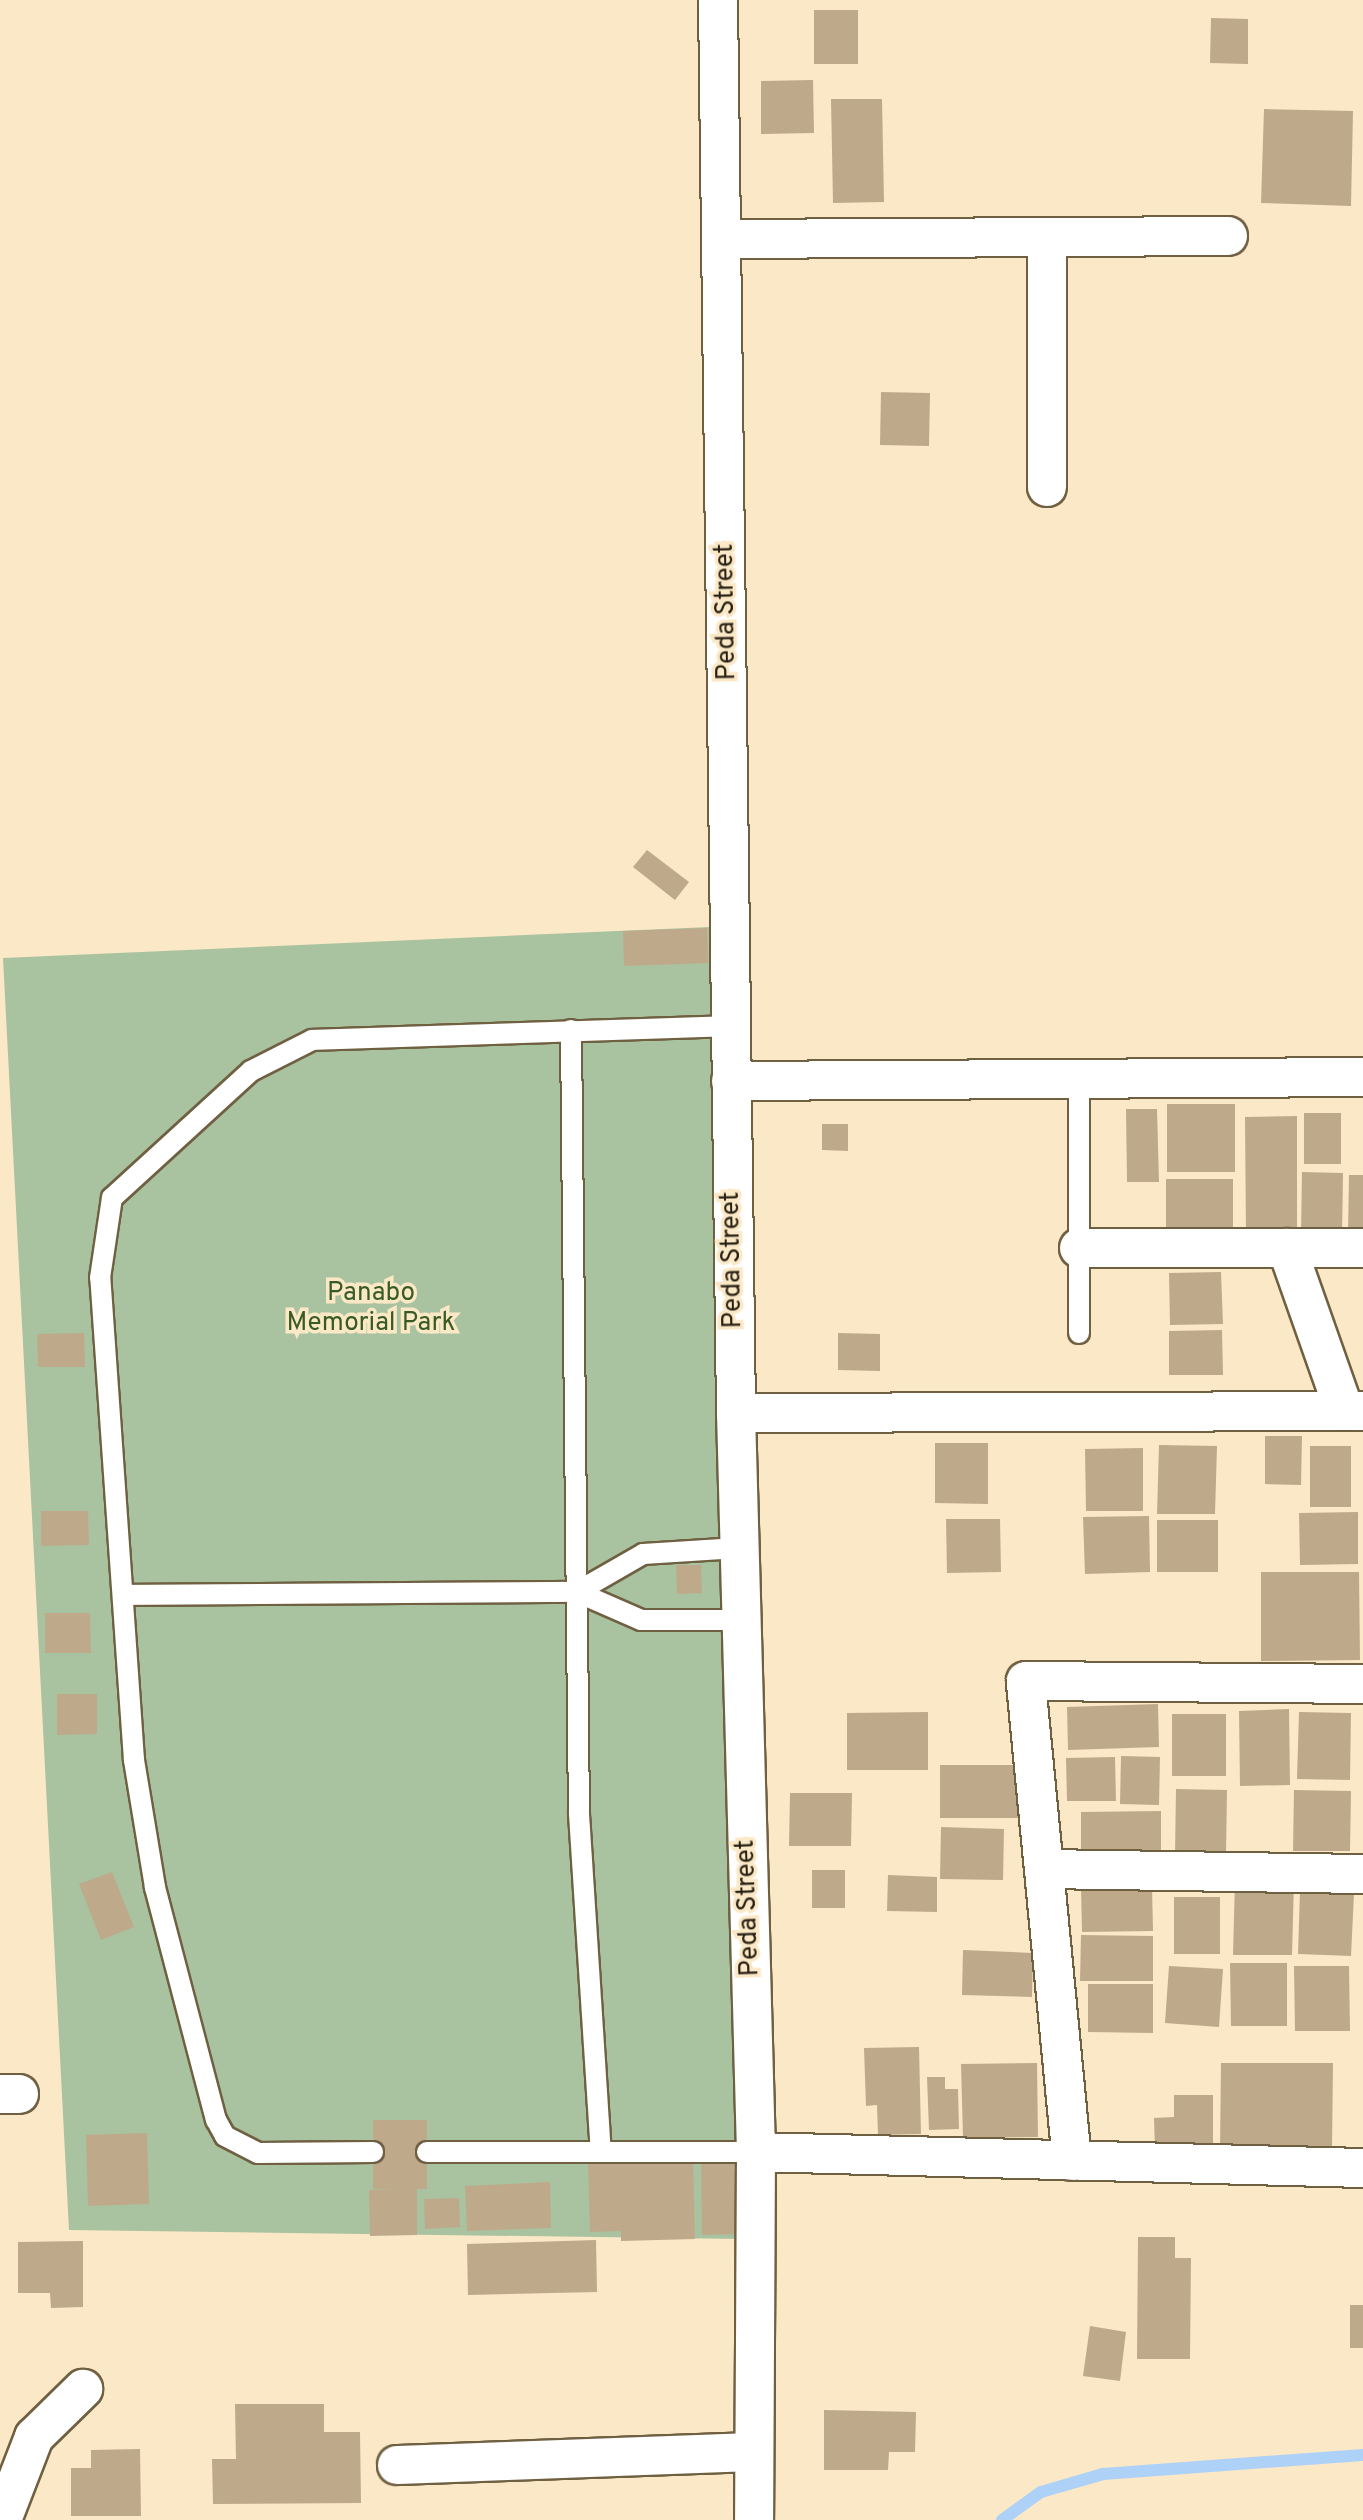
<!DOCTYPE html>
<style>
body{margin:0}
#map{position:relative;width:1363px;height:2520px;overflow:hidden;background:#fbe8c6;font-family:Overpass,sans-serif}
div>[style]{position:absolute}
.green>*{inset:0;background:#a9c29f}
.stream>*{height:12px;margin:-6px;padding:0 6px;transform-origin:6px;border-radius:6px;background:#aed1f7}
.building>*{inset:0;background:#beaa8b}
.roads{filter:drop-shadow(2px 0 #706042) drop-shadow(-2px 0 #706042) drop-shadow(0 2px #706042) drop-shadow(0 -2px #706042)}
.lane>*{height:20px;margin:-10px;padding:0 10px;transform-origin:10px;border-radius:10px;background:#fff}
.street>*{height:38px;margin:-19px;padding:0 19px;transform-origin:19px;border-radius:19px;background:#fff}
span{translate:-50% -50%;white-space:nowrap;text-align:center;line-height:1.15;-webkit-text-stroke:7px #fbe8c6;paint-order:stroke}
.street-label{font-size:26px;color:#272014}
.park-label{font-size:26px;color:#365b23}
</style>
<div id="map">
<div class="green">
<i style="clip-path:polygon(710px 927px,743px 2239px,69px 2230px,3px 958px)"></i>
</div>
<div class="stream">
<i style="left:1002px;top:2520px;width:48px;rotate:-35.7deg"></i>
<i style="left:1041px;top:2492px;width:65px;rotate:-16.2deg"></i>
<i style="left:1103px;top:2474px;width:261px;rotate:-4.2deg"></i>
</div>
<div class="building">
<i style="clip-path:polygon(814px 10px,858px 10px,858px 64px,814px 64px)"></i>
<i style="clip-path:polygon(1211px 18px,1248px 19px,1248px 64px,1210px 63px)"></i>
<i style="clip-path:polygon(813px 80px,814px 133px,761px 134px,761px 81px)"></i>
<i style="clip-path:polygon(831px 99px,882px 99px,884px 202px,833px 203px)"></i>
<i style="clip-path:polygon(1264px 109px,1353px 111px,1351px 206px,1261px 203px)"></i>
<i style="clip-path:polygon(881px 392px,930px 393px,929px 446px,880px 445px)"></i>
<i style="clip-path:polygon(647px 850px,689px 882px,675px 900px,633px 867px)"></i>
<i style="clip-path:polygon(707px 928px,708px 963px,624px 966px,623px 931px)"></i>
<i style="clip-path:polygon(1167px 1104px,1235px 1104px,1235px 1172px,1167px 1172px)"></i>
<i style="clip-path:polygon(1126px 1109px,1157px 1109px,1159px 1182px,1127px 1182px)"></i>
<i style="clip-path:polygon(1304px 1113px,1341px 1113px,1341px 1164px,1304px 1164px)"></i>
<i style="clip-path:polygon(1297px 1116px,1297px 1237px,1246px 1237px,1245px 1117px)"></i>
<i style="clip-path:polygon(822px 1124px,848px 1124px,848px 1151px,822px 1150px)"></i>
<i style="clip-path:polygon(1302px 1172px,1343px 1173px,1342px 1236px,1301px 1235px)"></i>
<i style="clip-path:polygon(1349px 1175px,1363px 1175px,1363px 1234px,1348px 1234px)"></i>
<i style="clip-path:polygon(1166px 1179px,1233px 1179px,1233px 1235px,1166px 1235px)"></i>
<i style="clip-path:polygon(1221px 1272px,1223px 1324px,1170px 1325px,1169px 1273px)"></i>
<i style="clip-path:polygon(1222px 1330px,1223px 1375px,1169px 1375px,1169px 1331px)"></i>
<i style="clip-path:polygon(84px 1333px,85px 1367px,38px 1367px,37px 1334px)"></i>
<i style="clip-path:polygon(838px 1333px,880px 1334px,880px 1371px,838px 1370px)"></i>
<i style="clip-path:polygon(1265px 1436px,1302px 1436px,1301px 1485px,1265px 1484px)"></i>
<i style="clip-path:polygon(935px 1443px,988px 1443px,988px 1504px,935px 1503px)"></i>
<i style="clip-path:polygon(1159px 1445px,1217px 1446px,1215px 1514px,1157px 1514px)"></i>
<i style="clip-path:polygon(1310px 1446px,1351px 1446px,1351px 1507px,1310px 1507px)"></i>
<i style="clip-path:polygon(1143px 1448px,1143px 1511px,1086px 1511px,1085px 1449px)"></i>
<i style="clip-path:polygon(41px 1511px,88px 1511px,89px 1545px,41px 1546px)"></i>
<i style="clip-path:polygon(1358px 1512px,1358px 1564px,1300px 1565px,1299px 1513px)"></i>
<i style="clip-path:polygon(1149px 1516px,1150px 1572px,1085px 1574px,1083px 1517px)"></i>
<i style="clip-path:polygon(946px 1519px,1000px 1519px,1001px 1572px,947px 1573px)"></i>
<i style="clip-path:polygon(1157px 1520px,1218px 1520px,1218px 1572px,1157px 1572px)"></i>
<i style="clip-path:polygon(676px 1565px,701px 1565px,702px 1593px,677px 1594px)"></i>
<i style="clip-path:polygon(1261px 1572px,1359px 1572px,1360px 1660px,1261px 1661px)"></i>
<i style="clip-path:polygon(45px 1613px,90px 1613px,91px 1653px,45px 1653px)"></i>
<i style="clip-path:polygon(57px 1694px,97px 1694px,97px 1734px,57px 1735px)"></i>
<i style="clip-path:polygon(1158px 1704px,1159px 1747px,1068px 1750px,1067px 1707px)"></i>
<i style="clip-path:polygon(1289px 1709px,1290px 1785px,1240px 1786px,1239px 1711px)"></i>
<i style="clip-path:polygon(928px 1712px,928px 1770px,847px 1770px,847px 1713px)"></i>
<i style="clip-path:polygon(1299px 1712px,1351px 1713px,1350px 1780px,1297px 1779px)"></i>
<i style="clip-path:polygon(1172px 1714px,1226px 1714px,1226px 1776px,1172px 1776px)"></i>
<i style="clip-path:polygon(1121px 1756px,1160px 1757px,1159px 1805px,1120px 1804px)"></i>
<i style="clip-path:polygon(1115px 1757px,1116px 1801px,1067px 1801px,1066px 1758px)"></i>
<i style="clip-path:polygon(940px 1765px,1019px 1765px,1019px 1818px,940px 1818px)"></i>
<i style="clip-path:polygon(1176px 1789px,1227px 1790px,1226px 1855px,1175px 1855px)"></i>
<i style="clip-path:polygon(1294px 1790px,1351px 1791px,1350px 1851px,1293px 1851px)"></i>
<i style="clip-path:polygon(790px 1793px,852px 1793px,851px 1846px,789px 1846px)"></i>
<i style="clip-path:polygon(1161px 1811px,1161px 1858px,1081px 1858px,1081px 1812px)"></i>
<i style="clip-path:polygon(941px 1827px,1004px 1829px,1003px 1880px,940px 1879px)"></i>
<i style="clip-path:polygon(812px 1870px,845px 1870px,845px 1908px,812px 1908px)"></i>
<i style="clip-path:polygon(112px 1872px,134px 1927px,101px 1940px,79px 1884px)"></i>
<i style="clip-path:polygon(888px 1875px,937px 1877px,937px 1912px,887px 1911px)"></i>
<i style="clip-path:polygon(1235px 1880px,1294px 1881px,1292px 1955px,1233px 1955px)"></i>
<i style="clip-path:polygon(1152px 1886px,1153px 1931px,1082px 1932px,1081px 1887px)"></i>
<i style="clip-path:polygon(1300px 1890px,1354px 1893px,1351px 1956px,1298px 1954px)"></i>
<i style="clip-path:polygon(1174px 1897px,1220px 1897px,1220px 1954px,1174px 1954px)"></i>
<i style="clip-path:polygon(1081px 1935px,1153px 1936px,1153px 1981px,1080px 1981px)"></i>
<i style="clip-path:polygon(963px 1950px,1033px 1953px,1032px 1997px,962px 1995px)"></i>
<i style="clip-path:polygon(1230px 1963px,1287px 1963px,1287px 2026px,1231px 2026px)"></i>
<i style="clip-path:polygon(1169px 1966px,1223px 1969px,1219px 2027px,1165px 2023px)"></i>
<i style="clip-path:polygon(1294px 1966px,1349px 1966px,1350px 2031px,1295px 2031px)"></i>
<i style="clip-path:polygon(1088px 1984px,1153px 1984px,1153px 2033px,1088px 2032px)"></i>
<i style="clip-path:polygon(919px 2047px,921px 2134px,878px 2135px,877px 2105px,866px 2106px,864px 2048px)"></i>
<i style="clip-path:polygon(1037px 2063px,1038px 2137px,963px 2138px,961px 2064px)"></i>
<i style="clip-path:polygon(1221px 2063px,1333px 2063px,1332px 2149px,1220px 2149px)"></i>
<i style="clip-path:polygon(927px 2077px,945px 2077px,945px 2089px,958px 2089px,959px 2129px,929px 2130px)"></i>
<i style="clip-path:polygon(1174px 2095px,1213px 2095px,1213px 2150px,1155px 2151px,1154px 2118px,1174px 2117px)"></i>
<i style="clip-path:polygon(373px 2120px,427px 2120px,427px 2189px,417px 2189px,417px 2235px,370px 2236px,369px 2190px,393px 2190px,373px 2189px)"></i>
<i style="clip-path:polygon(147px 2133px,149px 2204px,88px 2206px,86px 2135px)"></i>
<i style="clip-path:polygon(693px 2161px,695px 2239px,621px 2241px,621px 2231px,590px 2232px,588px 2163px)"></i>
<i style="clip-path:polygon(738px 2163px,740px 2234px,702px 2235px,701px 2164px)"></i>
<i style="clip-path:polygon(550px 2182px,551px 2228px,467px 2231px,465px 2186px)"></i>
<i style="clip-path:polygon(459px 2198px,460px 2227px,425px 2229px,424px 2199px)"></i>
<i style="clip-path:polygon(1138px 2237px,1175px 2237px,1175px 2258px,1191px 2258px,1190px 2359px,1137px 2359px)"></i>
<i style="clip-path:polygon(596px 2240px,597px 2292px,468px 2295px,467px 2244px)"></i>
<i style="clip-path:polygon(83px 2241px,83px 2307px,51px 2308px,50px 2293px,18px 2293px,18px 2242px)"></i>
<i style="clip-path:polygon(1350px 2305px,1363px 2305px,1363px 2348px,1350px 2348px)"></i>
<i style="clip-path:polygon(1090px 2326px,1126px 2332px,1120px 2381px,1083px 2376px)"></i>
<i style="clip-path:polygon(235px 2404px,324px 2404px,324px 2432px,360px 2432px,361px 2503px,213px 2504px,212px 2459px,236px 2459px)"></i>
<i style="clip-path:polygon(824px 2410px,916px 2412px,915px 2452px,889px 2452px,888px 2470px,824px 2470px)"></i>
<i style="clip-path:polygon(140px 2449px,141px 2516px,71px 2516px,71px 2468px,91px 2468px,91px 2450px)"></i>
</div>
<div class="roads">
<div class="lane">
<i style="left:571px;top:1030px;width:784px;rotate:89.42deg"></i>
<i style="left:579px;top:1814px;width:338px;rotate:86.3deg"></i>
<i style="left:1079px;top:1078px;width:255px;rotate:90deg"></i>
<i style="left:577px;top:1592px;width:76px;rotate:-29.9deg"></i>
<i style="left:643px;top:1554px;width:95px;rotate:-3.6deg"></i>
<i style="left:124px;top:1595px;width:453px;rotate:-0.4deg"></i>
<i style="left:577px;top:1592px;width:70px;rotate:23.6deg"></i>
<i style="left:641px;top:1620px;width:99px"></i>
<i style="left:373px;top:2152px;width:115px;rotate:179.5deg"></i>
<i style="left:258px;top:2153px;width:37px;rotate:-153deg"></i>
<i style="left:225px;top:2136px;width:18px;rotate:-119deg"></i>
<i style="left:216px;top:2120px;width:241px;rotate:-104.7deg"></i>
<i style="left:155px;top:1887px;width:129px;rotate:-99.4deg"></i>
<i style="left:134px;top:1760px;width:483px;rotate:-94deg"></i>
<i style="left:100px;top:1278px;width:81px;rotate:-81.5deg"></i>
<i style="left:112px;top:1198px;width:188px;rotate:-42.4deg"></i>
<i style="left:251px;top:1071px;width:68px;rotate:-26.9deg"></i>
<i style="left:312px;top:1040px;width:419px;rotate:-1.9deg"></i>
<i style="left:427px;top:2152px;width:329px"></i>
</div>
<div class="street">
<i style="left:718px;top:0;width:1413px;rotate:89.27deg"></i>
<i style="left:736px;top:1413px;width:739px;rotate:88.45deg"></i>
<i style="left:756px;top:2152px;width:368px;rotate:90.3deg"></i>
<i style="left:723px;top:239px;width:505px;rotate:-0.34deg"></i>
<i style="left:1047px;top:487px;width:250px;rotate:-90deg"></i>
<i style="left:731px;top:1081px;width:632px;rotate:-0.36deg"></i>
<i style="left:1079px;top:1248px;width:284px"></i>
<i style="left:1287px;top:1248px;width:172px;rotate:70.6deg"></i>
<i style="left:736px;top:1413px;width:627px;rotate:-0.18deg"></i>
<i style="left:1044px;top:1869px;width:319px;rotate:0.9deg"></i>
<i style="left:0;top:2094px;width:19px"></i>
<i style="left:756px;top:2152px;width:607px;rotate:1.51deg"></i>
<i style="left:1072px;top:2161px;width:482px;rotate:-95.5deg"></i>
<i style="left:1026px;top:1681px;width:337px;rotate:0.5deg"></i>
<i style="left:397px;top:2465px;width:357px;rotate:-2.1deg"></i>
<i style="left:2px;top:2520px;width:89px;rotate:-68.9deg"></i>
<i style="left:34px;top:2437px;width:69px;rotate:-44.4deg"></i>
</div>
</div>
<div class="street-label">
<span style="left:727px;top:612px;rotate:-91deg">Peda Street</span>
<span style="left:733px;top:1260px;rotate:-91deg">Peda Street</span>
<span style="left:749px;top:1908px;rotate:-92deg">Peda Street</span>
</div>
<div class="park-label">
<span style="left:371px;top:1309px">Panabo<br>Memorial Park</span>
</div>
</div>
